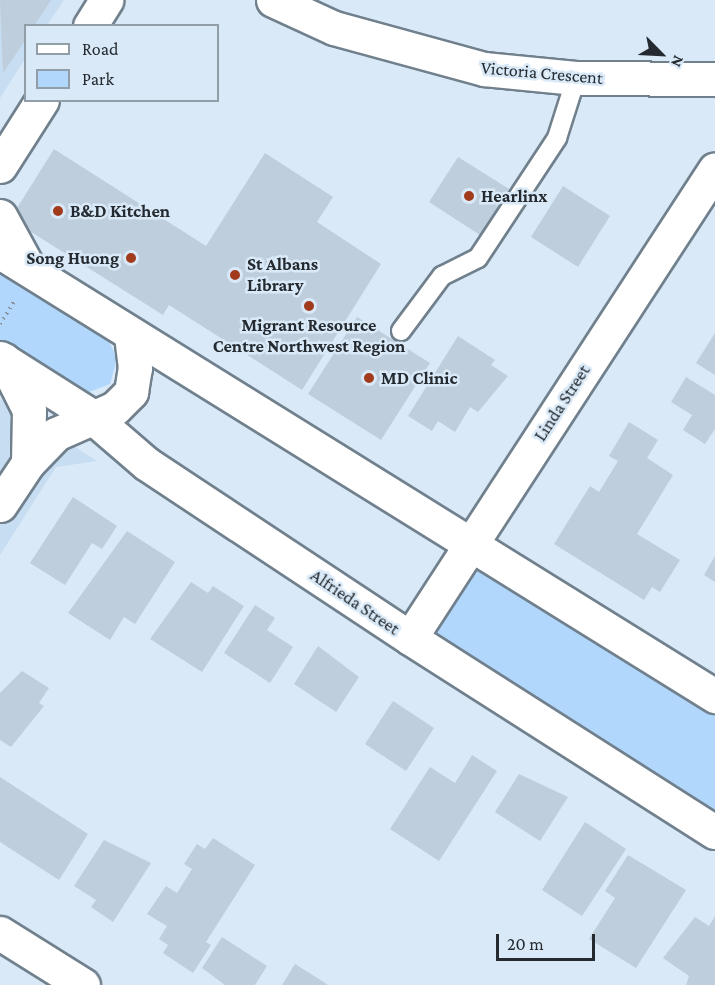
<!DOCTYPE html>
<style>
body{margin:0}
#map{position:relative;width:715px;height:985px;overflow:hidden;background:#d9e9f7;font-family:"Crimson Pro",serif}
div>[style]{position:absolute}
.built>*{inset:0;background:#c7ddf1}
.green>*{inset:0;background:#b1d8fc}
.building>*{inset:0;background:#becedc}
.path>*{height:4px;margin-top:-2px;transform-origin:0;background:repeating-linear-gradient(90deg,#86919b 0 1.5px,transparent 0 6px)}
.roads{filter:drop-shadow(2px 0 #71808d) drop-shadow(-2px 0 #71808d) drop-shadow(0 2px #71808d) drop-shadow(0 -2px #71808d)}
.lane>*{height:18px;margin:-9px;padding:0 9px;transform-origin:9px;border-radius:9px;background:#fff}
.street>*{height:33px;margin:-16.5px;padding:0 16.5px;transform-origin:16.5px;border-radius:16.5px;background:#fff}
.dots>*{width:16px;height:16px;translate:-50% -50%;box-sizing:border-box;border:3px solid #d9e9f7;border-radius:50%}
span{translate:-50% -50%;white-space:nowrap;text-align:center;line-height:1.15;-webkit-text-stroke:5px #d9e9f7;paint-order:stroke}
.street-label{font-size:18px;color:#242a30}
.poi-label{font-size:18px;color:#242a30;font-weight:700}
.left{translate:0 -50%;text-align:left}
.right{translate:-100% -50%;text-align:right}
.legend{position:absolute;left:24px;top:24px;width:195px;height:78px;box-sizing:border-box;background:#d9e9f7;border:2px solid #919da7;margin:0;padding:8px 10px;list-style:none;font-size:18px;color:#242a30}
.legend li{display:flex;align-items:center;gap:12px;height:30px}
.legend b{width:30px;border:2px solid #919da7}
.north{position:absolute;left:631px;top:24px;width:60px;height:60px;-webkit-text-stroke:4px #d9e9f7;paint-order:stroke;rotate:114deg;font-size:16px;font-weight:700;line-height:24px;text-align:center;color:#242a30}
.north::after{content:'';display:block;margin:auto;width:21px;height:27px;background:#242a30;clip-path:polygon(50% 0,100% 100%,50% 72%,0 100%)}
.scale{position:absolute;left:496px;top:934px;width:99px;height:27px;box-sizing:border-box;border:3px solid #242a30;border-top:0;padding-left:8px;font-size:18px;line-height:21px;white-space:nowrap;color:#242a30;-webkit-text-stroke:4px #d9e9f7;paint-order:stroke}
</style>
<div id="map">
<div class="built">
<i style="clip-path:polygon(0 0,64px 0,47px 25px,26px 26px,25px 59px,0 98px)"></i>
<i style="clip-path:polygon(0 399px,97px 461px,56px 467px,0 555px)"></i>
</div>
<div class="green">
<i style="clip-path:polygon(0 268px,67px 308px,109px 341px,117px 359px,110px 384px,89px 392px,73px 388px,0 348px)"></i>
<i style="clip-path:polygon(485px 568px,715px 712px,715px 814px,436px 636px,432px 631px,467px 571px)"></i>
</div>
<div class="building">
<i style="clip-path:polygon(0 0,51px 0,34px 26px,26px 26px,26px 39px,3px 73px)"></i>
<i style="clip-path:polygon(54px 149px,206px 246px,265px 153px,333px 197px,317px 222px,381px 264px,302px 390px,169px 305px,163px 315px,20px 225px,17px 208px)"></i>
<i style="clip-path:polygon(458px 157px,509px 189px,480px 235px,429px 202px)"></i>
<i style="clip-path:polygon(563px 186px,610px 216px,578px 267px,531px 237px)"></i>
<i style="clip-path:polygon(357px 317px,430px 363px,381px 440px,308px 394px)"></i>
<i style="clip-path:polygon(715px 333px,715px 375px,696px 363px)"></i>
<i style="clip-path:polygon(458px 336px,495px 360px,491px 365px,508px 376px,478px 412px,470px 407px,455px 432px,438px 421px,432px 431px,408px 416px)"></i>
<i style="clip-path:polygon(686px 377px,715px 395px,715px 429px,705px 444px,683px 430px,692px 415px,671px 402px)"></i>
<i style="clip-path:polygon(629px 422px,658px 440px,647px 458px,673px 475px,637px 534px,680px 560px,660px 592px,652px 587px,644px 600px,554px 544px,590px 486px,599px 492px,618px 461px,609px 456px)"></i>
<i style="clip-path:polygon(73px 497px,117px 526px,102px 549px,92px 543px,65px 585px,30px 563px)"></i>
<i style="clip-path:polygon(127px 531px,175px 562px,135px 624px,124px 617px,110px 640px,68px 613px)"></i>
<i style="clip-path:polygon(715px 556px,715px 582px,704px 575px)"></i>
<i style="clip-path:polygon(191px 582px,208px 593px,213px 586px,244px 606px,202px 672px,150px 639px)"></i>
<i style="clip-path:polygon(255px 605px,275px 618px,267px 630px,293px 647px,270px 683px,224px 653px)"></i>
<i style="clip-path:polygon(318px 646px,359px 677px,336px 712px,294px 684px)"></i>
<i style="clip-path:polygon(22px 671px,49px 688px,39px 703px,44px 706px,11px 747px,0 740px,0 693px)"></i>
<i style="clip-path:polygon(393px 701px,434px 728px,406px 771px,365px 744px)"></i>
<i style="clip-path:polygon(472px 755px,497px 771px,439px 861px,390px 829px,430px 767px,455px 783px)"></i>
<i style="clip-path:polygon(519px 774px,568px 797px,540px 841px,495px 812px)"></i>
<i style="clip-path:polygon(0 777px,88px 834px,59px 880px,0 842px)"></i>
<i style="clip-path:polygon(585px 822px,626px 849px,582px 916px,542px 890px)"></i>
<i style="clip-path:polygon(213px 838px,255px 865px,206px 942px,211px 945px,193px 973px,163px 953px,168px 945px,159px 939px,167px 926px,147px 914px,166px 886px,177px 893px,192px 869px,184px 864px,197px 844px,205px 849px)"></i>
<i style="clip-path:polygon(104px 840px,151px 863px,113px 922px,91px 907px,96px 900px,74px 886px)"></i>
<i style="clip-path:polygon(628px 855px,686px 890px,636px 968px,589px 939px,615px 898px,605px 891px)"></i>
<i style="clip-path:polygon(715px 916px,715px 985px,686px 985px,689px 976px,663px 958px,695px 917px,709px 926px)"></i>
<i style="clip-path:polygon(222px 937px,267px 966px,255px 985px,225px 985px,202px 968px)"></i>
<i style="clip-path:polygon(295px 964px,322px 981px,328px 985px,282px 985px)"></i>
</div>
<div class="path">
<i style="left:0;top:324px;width:28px;rotate:-58deg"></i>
</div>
<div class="roads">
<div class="lane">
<i style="left:401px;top:331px;width:69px;rotate:-53.3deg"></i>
<i style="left:442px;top:276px;width:40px;rotate:-26.6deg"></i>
<i style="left:478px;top:258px;width:144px;rotate:-56.6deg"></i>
<i style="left:557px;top:138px;width:63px;rotate:-72.4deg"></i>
</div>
<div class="street">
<i style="left:273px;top:0;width:67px;rotate:24.7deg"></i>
<i style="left:334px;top:28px;width:156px;rotate:15.3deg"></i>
<i style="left:484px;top:69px;width:92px;rotate:5.6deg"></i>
<i style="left:576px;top:78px;width:139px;rotate:0.4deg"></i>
<i style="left:90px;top:26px;width:31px;rotate:-58deg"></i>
<i style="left:0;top:166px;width:78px;rotate:-57.5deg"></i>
<i style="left:0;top:216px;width:60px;rotate:61.3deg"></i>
<i style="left:0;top:252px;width:842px;rotate:31.84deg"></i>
<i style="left:0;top:358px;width:107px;rotate:32.3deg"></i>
<i style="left:90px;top:415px;width:75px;rotate:40.7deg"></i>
<i style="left:147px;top:464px;width:315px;rotate:33.5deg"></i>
<i style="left:410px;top:638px;width:361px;rotate:32.5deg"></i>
<i style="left:4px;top:360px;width:56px;rotate:63.4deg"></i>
<i style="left:29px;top:410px;width:53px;rotate:91.1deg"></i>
<i style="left:0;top:505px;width:50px;rotate:-56.3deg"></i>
<i style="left:28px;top:463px;width:40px;rotate:-46deg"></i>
<i style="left:56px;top:434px;width:64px;rotate:-23.8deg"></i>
<i style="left:115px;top:408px;width:23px;rotate:-45deg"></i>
<i style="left:131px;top:392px;width:24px;rotate:-81deg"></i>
<i style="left:135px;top:368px;width:33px;rotate:-97deg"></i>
<i style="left:410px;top:638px;width:559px;rotate:-56.96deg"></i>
<i style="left:0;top:933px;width:98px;rotate:32.1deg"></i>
</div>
</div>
<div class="dots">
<i style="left:469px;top:196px;background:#a23a1c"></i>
<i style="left:58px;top:211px;background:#a23a1c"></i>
<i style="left:131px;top:258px;background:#a23a1c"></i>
<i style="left:235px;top:275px;background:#a23a1c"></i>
<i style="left:309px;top:306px;background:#a23a1c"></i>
<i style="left:369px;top:378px;background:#a23a1c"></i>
</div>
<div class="street-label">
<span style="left:542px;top:73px;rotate:5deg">Victoria Crescent</span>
<span style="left:562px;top:403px;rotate:-57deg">Linda Street</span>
<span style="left:355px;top:602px;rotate:34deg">Alfrieda Street</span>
</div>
<div class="poi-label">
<span class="left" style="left:481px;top:196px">Hearlinx</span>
<span class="left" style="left:70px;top:211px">B&amp;D Kitchen</span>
<span class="right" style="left:119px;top:258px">Song Huong</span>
<span class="left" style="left:247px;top:275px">St Albans<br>Library</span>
<span style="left:309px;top:336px">Migrant Resource<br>Centre Northwest Region</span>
<span class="left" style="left:381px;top:378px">MD Clinic</span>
</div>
<ul class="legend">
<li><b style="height:8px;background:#fff"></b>Road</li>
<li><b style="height:16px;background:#b1d8fc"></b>Park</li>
</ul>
<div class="north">N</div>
<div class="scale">20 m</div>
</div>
